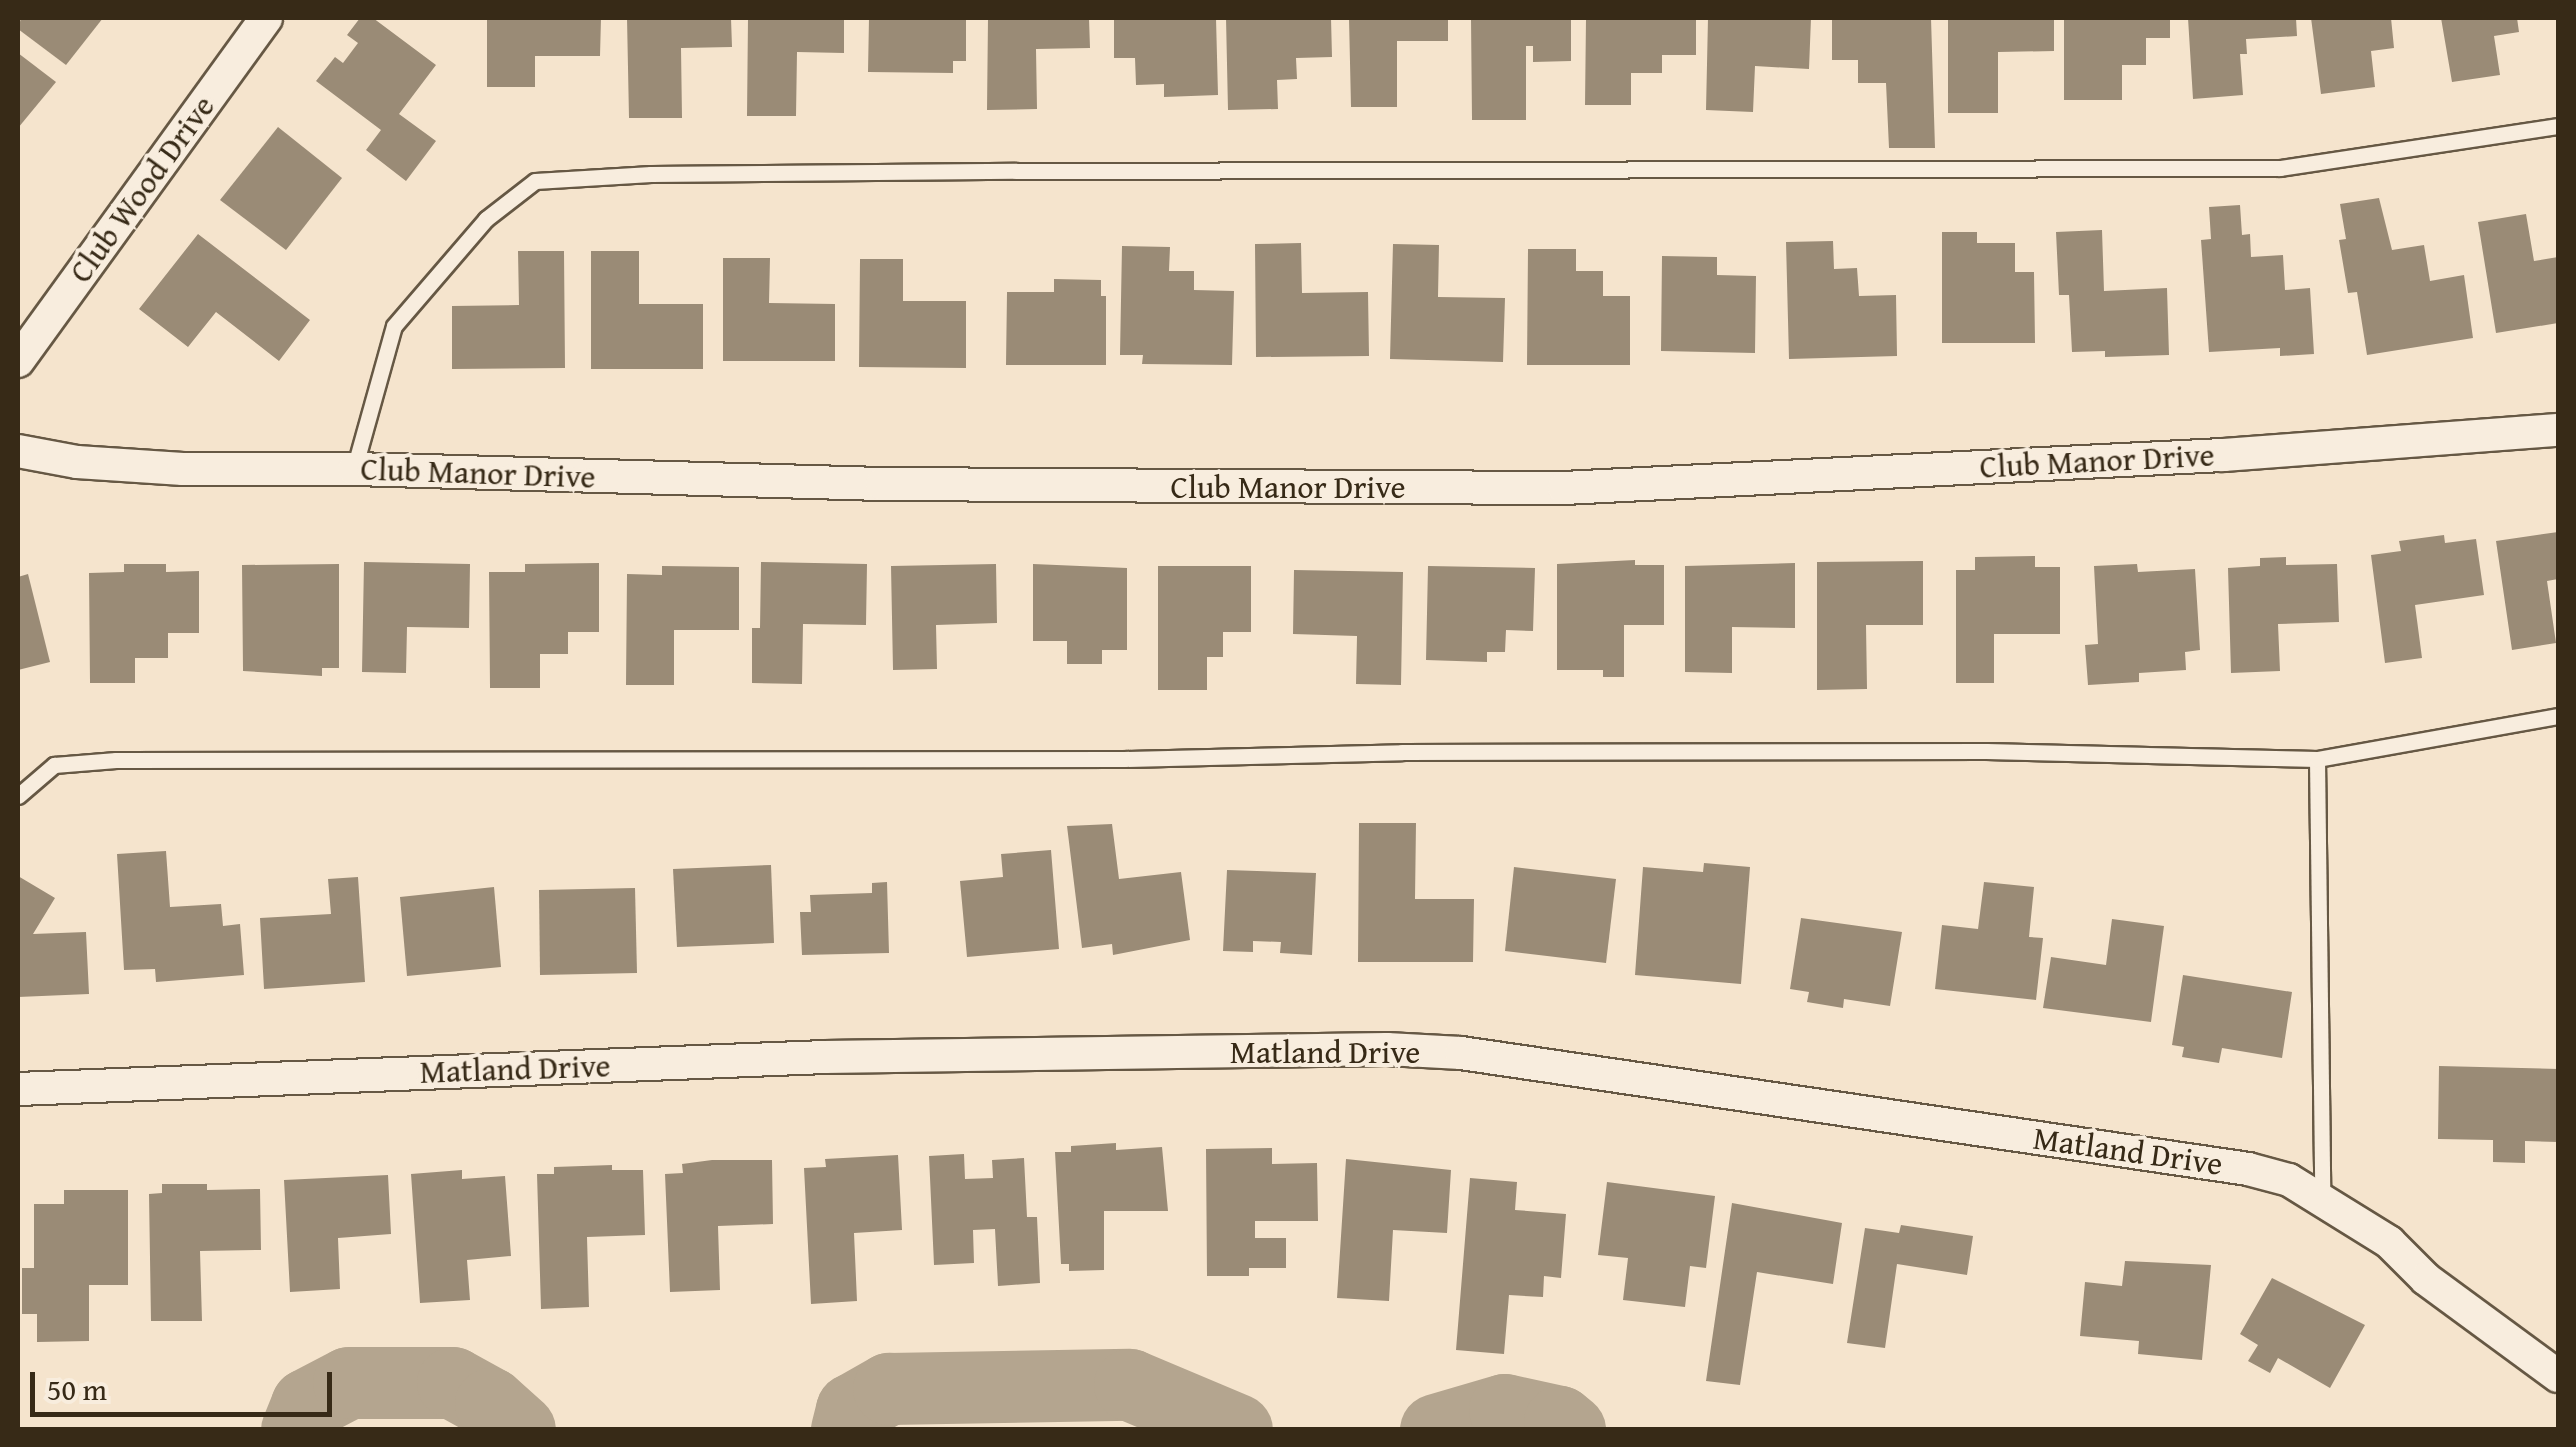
<!DOCTYPE html>
<style>
body{margin:0}
#map{position:relative;width:2576px;height:1447px;overflow:hidden;background:#f5e4cd;font-family:"Gentium Book Plus",serif}
div>[style]{position:absolute}
.river>*{height:72px;margin:-36px;padding:0 36px;transform-origin:36px;border-radius:36px;background:#b4a58f}
.building>*{inset:0;background:#9a8b76}
.roads{filter:drop-shadow(2px 0 #665844) drop-shadow(-2px 0 #665844) drop-shadow(0 2px #665844) drop-shadow(0 -2px #665844)}
.service>*{height:15px;margin:-7.5px;padding:0 7.5px;transform-origin:7.5px;border-radius:7.5px;background:#f8edde}
.minor>*{height:32px;margin:-16px;padding:0 16px;transform-origin:16px;border-radius:16px;background:#f8edde}
span{translate:-50% -50%;white-space:nowrap;text-align:center;line-height:1.15;-webkit-text-stroke:8px #f8edde;paint-order:stroke}
.street-label{font-size:32px;color:#372a17}
.frame{position:absolute;inset:0;border:20px solid #372a17;pointer-events:none}
.scale{position:absolute;left:30px;top:1372px;width:302px;height:45px;box-sizing:border-box;border:5px solid #372a17;border-top:0;padding-left:12px;font-size:30px;line-height:35px;white-space:nowrap;color:#372a17;-webkit-text-stroke:8px #f8edde;paint-order:stroke}
</style>
<div id="map">
<div class="river">
<i style="left:297px;top:1430px;width:27px;rotate:-68deg"></i>
<i style="left:307px;top:1405px;width:47px;rotate:-27.6deg"></i>
<i style="left:349px;top:1383px;width:104px"></i>
<i style="left:453px;top:1383px;width:43px;rotate:28.9deg"></i>
<i style="left:491px;top:1404px;width:39px;rotate:42deg"></i>
<i style="left:847px;top:1430px;width:21px;rotate:-76deg"></i>
<i style="left:852px;top:1410px;width:43px;rotate:-29.6deg"></i>
<i style="left:889px;top:1389px;width:241px;rotate:-1deg"></i>
<i style="left:1130px;top:1385px;width:116px;rotate:22.8deg"></i>
<i style="left:1436px;top:1430px;width:72px;rotate:-16.2deg"></i>
<i style="left:1505px;top:1410px;width:56px;rotate:12.3deg"></i>
<i style="left:1560px;top:1422px;width:13px;rotate:39deg"></i>
</div>
<div class="building">
<i style="clip-path:polygon(21px 18px,103px 18px,66px 65px,18px 29px)"></i>
<i style="clip-path:polygon(360px 18px,373px 18px,436px 65px,399px 114px,436px 141px,406px 181px,366px 150px,381px 130px,316px 81px,335px 57px,343px 63px,358px 43px,347px 35px)"></i>
<i style="clip-path:polygon(487px 18px,601px 18px,600px 56px,535px 56px,535px 87px,487px 87px)"></i>
<i style="clip-path:polygon(627px 18px,731px 18px,732px 47px,681px 48px,682px 118px,629px 118px)"></i>
<i style="clip-path:polygon(748px 18px,844px 18px,844px 53px,797px 52px,796px 116px,747px 116px)"></i>
<i style="clip-path:polygon(869px 18px,966px 18px,966px 61px,953px 61px,953px 73px,868px 72px)"></i>
<i style="clip-path:polygon(988px 18px,1089px 18px,1090px 48px,1036px 49px,1037px 109px,987px 110px)"></i>
<i style="clip-path:polygon(1114px 18px,1216px 18px,1218px 95px,1164px 97px,1164px 84px,1136px 85px,1135px 58px,1114px 58px)"></i>
<i style="clip-path:polygon(1226px 18px,1331px 18px,1332px 57px,1296px 58px,1297px 79px,1277px 80px,1278px 109px,1228px 110px)"></i>
<i style="clip-path:polygon(1349px 18px,1448px 18px,1448px 41px,1397px 41px,1397px 107px,1351px 107px)"></i>
<i style="clip-path:polygon(1471px 18px,1571px 18px,1571px 61px,1533px 62px,1533px 46px,1526px 46px,1526px 120px,1472px 120px)"></i>
<i style="clip-path:polygon(1586px 18px,1696px 18px,1696px 55px,1662px 55px,1662px 73px,1631px 73px,1631px 105px,1585px 105px)"></i>
<i style="clip-path:polygon(1708px 18px,1811px 18px,1809px 69px,1755px 66px,1753px 112px,1706px 110px)"></i>
<i style="clip-path:polygon(1832px 18px,1931px 18px,1935px 148px,1889px 148px,1886px 83px,1858px 83px,1858px 60px,1832px 60px)"></i>
<i style="clip-path:polygon(1948px 18px,2054px 18px,2054px 51px,1998px 52px,1998px 113px,1948px 113px)"></i>
<i style="clip-path:polygon(2064px 18px,2170px 18px,2170px 38px,2146px 38px,2146px 65px,2122px 65px,2122px 100px,2064px 100px)"></i>
<i style="clip-path:polygon(2188px 18px,2296px 18px,2297px 36px,2246px 39px,2247px 54px,2240px 54px,2243px 95px,2193px 99px)"></i>
<i style="clip-path:polygon(2311px 18px,2391px 18px,2394px 48px,2371px 51px,2375px 87px,2321px 94px)"></i>
<i style="clip-path:polygon(2441px 18px,2517px 18px,2519px 32px,2494px 36px,2500px 75px,2452px 82px)"></i>
<i style="clip-path:polygon(18px 53px,56px 82px,18px 128px)"></i>
<i style="clip-path:polygon(278px 127px,342px 178px,286px 250px,220px 200px)"></i>
<i style="clip-path:polygon(2379px 198px,2392px 250px,2424px 245px,2430px 281px,2464px 275px,2473px 338px,2367px 355px,2357px 292px,2348px 293px,2339px 240px,2346px 239px,2340px 204px)"></i>
<i style="clip-path:polygon(2240px 205px,2242px 235px,2250px 234px,2251px 257px,2283px 255px,2285px 290px,2310px 288px,2314px 354px,2280px 356px,2280px 348px,2209px 352px,2201px 240px,2211px 239px,2209px 207px)"></i>
<i style="clip-path:polygon(2526px 214px,2534px 261px,2558px 257px,2558px 323px,2496px 333px,2478px 222px)"></i>
<i style="clip-path:polygon(2102px 230px,2104px 291px,2167px 288px,2169px 355px,2105px 357px,2105px 351px,2072px 352px,2069px 295px,2059px 295px,2056px 232px)"></i>
<i style="clip-path:polygon(1942px 232px,1977px 232px,1977px 243px,2015px 243px,2015px 272px,2034px 272px,2035px 343px,1942px 343px)"></i>
<i style="clip-path:polygon(198px 234px,310px 320px,279px 361px,216px 312px,188px 347px,139px 309px)"></i>
<i style="clip-path:polygon(1833px 241px,1834px 269px,1857px 268px,1859px 296px,1896px 295px,1897px 356px,1789px 359px,1786px 242px)"></i>
<i style="clip-path:polygon(1301px 243px,1302px 293px,1368px 292px,1369px 356px,1256px 357px,1255px 244px)"></i>
<i style="clip-path:polygon(1393px 244px,1439px 245px,1438px 297px,1505px 298px,1503px 362px,1390px 359px)"></i>
<i style="clip-path:polygon(1122px 246px,1170px 247px,1169px 271px,1194px 271px,1194px 290px,1234px 291px,1232px 365px,1142px 364px,1143px 355px,1120px 355px)"></i>
<i style="clip-path:polygon(1528px 249px,1576px 249px,1576px 271px,1603px 271px,1603px 296px,1630px 296px,1630px 365px,1527px 365px)"></i>
<i style="clip-path:polygon(518px 251px,564px 251px,565px 368px,452px 369px,452px 306px,519px 305px)"></i>
<i style="clip-path:polygon(591px 251px,639px 251px,639px 304px,703px 304px,703px 369px,591px 369px)"></i>
<i style="clip-path:polygon(1662px 256px,1717px 257px,1717px 275px,1756px 276px,1755px 353px,1661px 351px)"></i>
<i style="clip-path:polygon(723px 258px,770px 258px,769px 303px,835px 304px,835px 361px,723px 361px)"></i>
<i style="clip-path:polygon(860px 259px,903px 259px,903px 301px,966px 301px,966px 368px,859px 367px)"></i>
<i style="clip-path:polygon(1054px 279px,1101px 280px,1101px 296px,1106px 296px,1106px 365px,1006px 365px,1007px 292px,1054px 292px)"></i>
<i style="clip-path:polygon(2558px 532px,2558px 579px,2547px 581px,2556px 643px,2512px 650px,2496px 541px)"></i>
<i style="clip-path:polygon(2444px 535px,2445px 543px,2476px 539px,2484px 595px,2415px 605px,2422px 658px,2385px 663px,2371px 555px,2401px 551px,2399px 541px)"></i>
<i style="clip-path:polygon(2035px 556px,2035px 567px,2060px 567px,2060px 634px,1994px 634px,1994px 683px,1956px 683px,1956px 570px,1975px 570px,1975px 557px)"></i>
<i style="clip-path:polygon(2286px 557px,2286px 565px,2337px 564px,2339px 622px,2278px 624px,2280px 671px,2231px 673px,2228px 568px,2260px 566px,2260px 558px)"></i>
<i style="clip-path:polygon(1635px 560px,1635px 565px,1664px 565px,1664px 625px,1624px 625px,1624px 677px,1603px 677px,1603px 670px,1557px 670px,1557px 564px)"></i>
<i style="clip-path:polygon(1923px 561px,1923px 625px,1866px 625px,1867px 689px,1817px 690px,1817px 562px)"></i>
<i style="clip-path:polygon(364px 562px,470px 564px,469px 628px,407px 627px,406px 673px,362px 672px)"></i>
<i style="clip-path:polygon(761px 562px,867px 564px,866px 625px,803px 624px,802px 684px,752px 683px,752px 628px,760px 628px)"></i>
<i style="clip-path:polygon(599px 563px,599px 632px,568px 632px,568px 654px,540px 654px,540px 688px,490px 688px,489px 572px,525px 572px,525px 564px)"></i>
<i style="clip-path:polygon(1795px 563px,1795px 628px,1732px 627px,1732px 673px,1685px 672px,1685px 566px)"></i>
<i style="clip-path:polygon(124px 564px,166px 564px,166px 572px,199px 571px,199px 633px,168px 633px,168px 658px,135px 658px,135px 683px,90px 683px,89px 573px,124px 572px)"></i>
<i style="clip-path:polygon(339px 564px,339px 668px,322px 668px,322px 676px,243px 671px,242px 565px)"></i>
<i style="clip-path:polygon(996px 564px,997px 623px,936px 625px,937px 669px,893px 670px,891px 566px)"></i>
<i style="clip-path:polygon(1033px 564px,1127px 568px,1127px 650px,1102px 650px,1102px 664px,1067px 664px,1067px 641px,1033px 641px)"></i>
<i style="clip-path:polygon(2137px 564px,2138px 572px,2195px 569px,2200px 650px,2185px 652px,2186px 670px,2139px 673px,2139px 682px,2088px 685px,2085px 645px,2098px 644px,2094px 566px)"></i>
<i style="clip-path:polygon(662px 566px,739px 567px,739px 630px,674px 630px,674px 685px,626px 685px,627px 574px,662px 575px)"></i>
<i style="clip-path:polygon(1158px 566px,1251px 566px,1251px 632px,1223px 632px,1223px 657px,1207px 657px,1207px 690px,1158px 690px)"></i>
<i style="clip-path:polygon(1428px 566px,1535px 568px,1533px 631px,1506px 630px,1505px 652px,1487px 652px,1487px 662px,1426px 660px)"></i>
<i style="clip-path:polygon(1294px 570px,1403px 572px,1401px 685px,1356px 684px,1357px 636px,1293px 634px)"></i>
<i style="clip-path:polygon(28px 574px,50px 662px,18px 670px,18px 577px)"></i>
<i style="clip-path:polygon(1359px 823px,1416px 823px,1415px 899px,1474px 899px,1473px 962px,1358px 962px)"></i>
<i style="clip-path:polygon(1112px 824px,1119px 879px,1181px 872px,1190px 940px,1113px 955px,1112px 944px,1082px 948px,1067px 826px)"></i>
<i style="clip-path:polygon(1051px 850px,1059px 949px,967px 957px,960px 881px,1003px 877px,1001px 854px)"></i>
<i style="clip-path:polygon(166px 851px,170px 907px,221px 904px,223px 926px,240px 924px,244px 975px,156px 982px,155px 969px,124px 970px,117px 854px)"></i>
<i style="clip-path:polygon(1704px 863px,1750px 867px,1741px 984px,1635px 975px,1643px 867px,1703px 872px)"></i>
<i style="clip-path:polygon(771px 865px,774px 943px,677px 947px,673px 869px)"></i>
<i style="clip-path:polygon(1514px 867px,1616px 879px,1606px 963px,1505px 951px)"></i>
<i style="clip-path:polygon(1227px 870px,1316px 873px,1312px 955px,1280px 953px,1281px 942px,1253px 941px,1253px 952px,1223px 951px)"></i>
<i style="clip-path:polygon(18px 876px,55px 898px,33px 934px,86px 932px,89px 994px,18px 997px)"></i>
<i style="clip-path:polygon(358px 877px,365px 982px,264px 989px,260px 918px,331px 914px,328px 879px)"></i>
<i style="clip-path:polygon(887px 882px,889px 953px,802px 955px,800px 912px,811px 912px,810px 895px,872px 893px,872px 883px)"></i>
<i style="clip-path:polygon(1984px 882px,2034px 887px,2029px 937px,2043px 938px,2036px 1000px,1935px 989px,1942px 925px,1978px 929px)"></i>
<i style="clip-path:polygon(494px 887px,501px 967px,407px 976px,400px 897px)"></i>
<i style="clip-path:polygon(635px 888px,637px 973px,540px 975px,539px 890px)"></i>
<i style="clip-path:polygon(1801px 918px,1902px 932px,1890px 1006px,1844px 999px,1843px 1008px,1807px 1002px,1809px 992px,1790px 989px)"></i>
<i style="clip-path:polygon(2112px 919px,2164px 926px,2151px 1022px,2043px 1008px,2051px 957px,2106px 965px)"></i>
<i style="clip-path:polygon(2183px 975px,2292px 992px,2282px 1058px,2222px 1048px,2219px 1063px,2182px 1057px,2184px 1047px,2172px 1045px)"></i>
<i style="clip-path:polygon(2439px 1066px,2558px 1069px,2558px 1142px,2525px 1141px,2525px 1163px,2493px 1162px,2493px 1140px,2438px 1139px)"></i>
<i style="clip-path:polygon(1116px 1143px,1116px 1150px,1162px 1147px,1168px 1211px,1104px 1211px,1104px 1270px,1069px 1271px,1069px 1264px,1061px 1264px,1055px 1152px,1071px 1152px,1071px 1146px)"></i>
<i style="clip-path:polygon(1272px 1148px,1272px 1164px,1317px 1163px,1318px 1221px,1255px 1221px,1255px 1238px,1286px 1238px,1286px 1268px,1249px 1268px,1249px 1276px,1207px 1276px,1206px 1149px)"></i>
<i style="clip-path:polygon(964px 1154px,965px 1179px,993px 1178px,992px 1160px,1024px 1158px,1027px 1217px,1037px 1217px,1040px 1283px,998px 1286px,995px 1229px,973px 1230px,974px 1263px,934px 1265px,929px 1156px)"></i>
<i style="clip-path:polygon(898px 1155px,902px 1230px,854px 1233px,857px 1301px,811px 1304px,804px 1168px,826px 1167px,825px 1159px)"></i>
<i style="clip-path:polygon(1346px 1159px,1451px 1170px,1447px 1233px,1393px 1230px,1389px 1301px,1337px 1298px)"></i>
<i style="clip-path:polygon(712px 1160px,772px 1160px,773px 1224px,718px 1226px,720px 1290px,670px 1292px,665px 1174px,683px 1173px,682px 1164px)"></i>
<i style="clip-path:polygon(612px 1165px,612px 1170px,643px 1170px,645px 1235px,587px 1237px,589px 1307px,541px 1309px,537px 1174px,554px 1174px,554px 1167px)"></i>
<i style="clip-path:polygon(462px 1170px,462px 1179px,505px 1176px,511px 1256px,467px 1260px,470px 1300px,420px 1303px,411px 1174px)"></i>
<i style="clip-path:polygon(388px 1175px,391px 1234px,338px 1238px,340px 1289px,290px 1292px,284px 1180px)"></i>
<i style="clip-path:polygon(1470px 1178px,1517px 1182px,1515px 1210px,1566px 1214px,1561px 1278px,1544px 1276px,1543px 1297px,1509px 1295px,1504px 1354px,1456px 1350px)"></i>
<i style="clip-path:polygon(1607px 1182px,1715px 1196px,1706px 1268px,1690px 1266px,1685px 1307px,1623px 1300px,1628px 1258px,1598px 1255px)"></i>
<i style="clip-path:polygon(162px 1184px,207px 1184px,207px 1190px,260px 1189px,261px 1250px,200px 1251px,202px 1321px,151px 1321px,149px 1194px,162px 1193px)"></i>
<i style="clip-path:polygon(64px 1190px,128px 1190px,128px 1285px,89px 1285px,89px 1341px,37px 1342px,37px 1314px,22px 1314px,22px 1268px,34px 1268px,34px 1204px,64px 1204px)"></i>
<i style="clip-path:polygon(1732px 1203px,1842px 1223px,1833px 1284px,1757px 1272px,1740px 1385px,1706px 1381px)"></i>
<i style="clip-path:polygon(1901px 1225px,1973px 1236px,1967px 1275px,1897px 1264px,1885px 1348px,1847px 1343px,1865px 1228px,1899px 1233px)"></i>
<i style="clip-path:polygon(2125px 1261px,2211px 1265px,2202px 1360px,2138px 1354px,2139px 1341px,2080px 1336px,2085px 1282px,2122px 1286px)"></i>
<i style="clip-path:polygon(2272px 1278px,2365px 1325px,2330px 1388px,2278px 1358px,2270px 1373px,2248px 1361px,2258px 1345px,2240px 1334px)"></i>
</div>
<div class="roads">
<div class="service">
<i style="left:354px;top:469px;width:148px;rotate:-74.4deg"></i>
<i style="left:394px;top:326px;width:141px;rotate:-49.3deg"></i>
<i style="left:486px;top:219px;width:62px;rotate:-37.8deg"></i>
<i style="left:535px;top:181px;width:116px;rotate:-3.5deg"></i>
<i style="left:651px;top:174px;width:365px;rotate:-0.5deg"></i>
<i style="left:1016px;top:171px;width:1264px;rotate:-0.14deg"></i>
<i style="left:2280px;top:168px;width:281px;rotate:-8.6deg"></i>
<i style="left:2317px;top:759px;width:438px;rotate:89.3deg"></i>
<i style="left:18px;top:796px;width:48px;rotate:-40.7deg"></i>
<i style="left:54px;top:765px;width:62px;rotate:-4.6deg"></i>
<i style="left:116px;top:760px;width:1008px;rotate:-0.06deg"></i>
<i style="left:1124px;top:759px;width:278px;rotate:-1.4deg"></i>
<i style="left:1402px;top:752px;width:584px;rotate:-0.1deg"></i>
<i style="left:1986px;top:751px;width:331px;rotate:1.4deg"></i>
<i style="left:2317px;top:759px;width:245px;rotate:-10.1deg"></i>
</div>
<div class="minor">
<i style="left:18px;top:361px;width:423px;rotate:-54.1deg"></i>
<i style="left:18px;top:451px;width:60px;rotate:10.6deg"></i>
<i style="left:77px;top:462px;width:106px;rotate:3.8deg"></i>
<i style="left:183px;top:469px;width:171px"></i>
<i style="left:354px;top:469px;width:528px;rotate:1.63deg"></i>
<i style="left:882px;top:484px;width:682px;rotate:0.34deg"></i>
<i style="left:1564px;top:488px;width:660px;rotate:-2.87deg"></i>
<i style="left:2223px;top:455px;width:336px;rotate:-4.3deg"></i>
<i style="left:18px;top:1089px;width:807px;rotate:-2.27deg"></i>
<i style="left:824px;top:1057px;width:563px;rotate:-0.81deg"></i>
<i style="left:1387px;top:1049px;width:74px;rotate:3.1deg"></i>
<i style="left:1461px;top:1053px;width:796px;rotate:8.38deg"></i>
<i style="left:2248px;top:1169px;width:42px;rotate:15deg"></i>
<i style="left:2289px;top:1180px;width:118px;rotate:31.8deg"></i>
<i style="left:2389px;top:1242px;width:52px;rotate:45deg"></i>
<i style="left:2426px;top:1279px;width:164px;rotate:36.3deg"></i>
</div>
</div>
<div class="street-label">
<span style="left:142px;top:189px;rotate:-54deg">Club Wood Drive</span>
<span style="left:2097px;top:461px;rotate:-3deg">Club Manor Drive</span>
<span style="left:478px;top:473px;rotate:2deg">Club Manor Drive</span>
<span style="left:1288px;top:487px">Club Manor Drive</span>
<span style="left:1325px;top:1052px">Matland Drive</span>
<span style="left:515px;top:1069px;rotate:-2deg">Matland Drive</span>
<span style="left:2128px;top:1151px;rotate:8deg">Matland Drive</span>
</div>
<div class="frame"></div>
<div class="scale">50 m</div>
</div>
